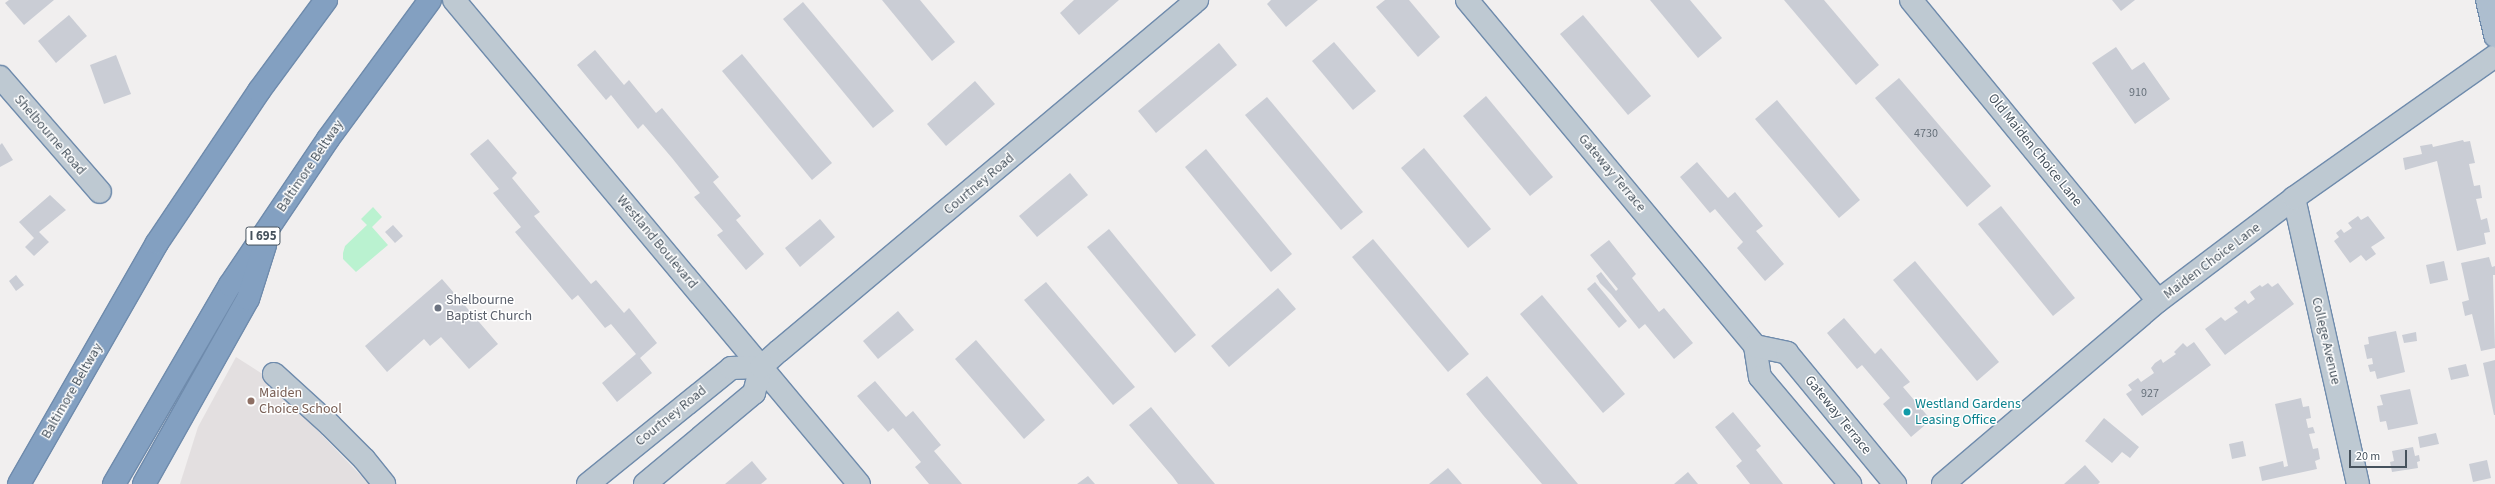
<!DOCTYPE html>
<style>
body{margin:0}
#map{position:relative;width:2495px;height:484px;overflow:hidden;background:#f1efef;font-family:"Source Sans 3",sans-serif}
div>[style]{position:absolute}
.education>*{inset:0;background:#e3dfe0}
.green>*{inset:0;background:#baf2d0}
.building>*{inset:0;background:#cacdd5}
.roads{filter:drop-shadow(1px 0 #6f8bac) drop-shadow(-1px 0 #6f8bac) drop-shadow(0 1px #6f8bac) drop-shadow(0 -1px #6f8bac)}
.minor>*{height:22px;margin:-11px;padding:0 11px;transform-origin:11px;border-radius:11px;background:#bec9d2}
.major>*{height:22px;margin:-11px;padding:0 11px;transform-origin:11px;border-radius:11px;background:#adbecf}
.highway>*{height:22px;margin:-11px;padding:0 11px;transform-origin:11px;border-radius:11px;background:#83a0c1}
.dots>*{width:11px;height:11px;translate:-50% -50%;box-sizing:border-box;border:2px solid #fff;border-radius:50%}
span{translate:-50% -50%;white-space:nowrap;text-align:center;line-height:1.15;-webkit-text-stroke:3px #fff;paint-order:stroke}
.number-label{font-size:12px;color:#67717b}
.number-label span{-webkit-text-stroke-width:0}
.shield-label span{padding:1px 3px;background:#fff;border:1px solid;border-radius:3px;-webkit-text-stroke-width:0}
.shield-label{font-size:13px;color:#46525d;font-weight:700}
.street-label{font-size:14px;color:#46525d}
.worship-label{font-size:14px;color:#5b616d}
.left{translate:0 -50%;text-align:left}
.education-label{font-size:14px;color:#785e54}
.culture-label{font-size:14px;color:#0d838f}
.scale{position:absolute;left:2349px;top:450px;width:58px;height:18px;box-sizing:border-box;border:2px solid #46525d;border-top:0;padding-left:5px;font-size:12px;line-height:14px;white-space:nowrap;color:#46525d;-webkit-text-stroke:3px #fff;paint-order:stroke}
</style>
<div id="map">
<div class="education">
<i style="clip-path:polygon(236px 357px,264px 375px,369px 484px,180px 484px,198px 427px)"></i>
</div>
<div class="green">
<i style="clip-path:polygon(373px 207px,382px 217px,372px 227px,388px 245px,356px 272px,343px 259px,343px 253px,345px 246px,367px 225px,361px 219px)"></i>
</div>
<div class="building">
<i style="clip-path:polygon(9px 0,54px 0,24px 25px,5px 3px)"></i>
<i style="clip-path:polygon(882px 0,920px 0,955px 42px,932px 61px)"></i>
<i style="clip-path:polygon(1074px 0,1119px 0,1079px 35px,1060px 13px)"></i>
<i style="clip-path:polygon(1271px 0,1318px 0,1286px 27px,1267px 4px)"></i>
<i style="clip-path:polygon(1385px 0,1409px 0,1440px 37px,1418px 57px,1376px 7px)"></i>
<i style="clip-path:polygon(1650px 0,1690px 0,1722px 38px,1698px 58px)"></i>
<i style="clip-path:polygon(1784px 0,1824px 0,1879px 65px,1856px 85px)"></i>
<i style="clip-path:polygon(2112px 0,2135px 0,2121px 11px)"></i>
<i style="clip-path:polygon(803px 2px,894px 111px,873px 128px,783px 19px)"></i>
<i style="clip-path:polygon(69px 15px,87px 36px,56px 63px,38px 41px)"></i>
<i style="clip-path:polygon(1583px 15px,1651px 96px,1628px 115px,1560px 34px)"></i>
<i style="clip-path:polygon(1334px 42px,1376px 91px,1353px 110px,1312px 61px)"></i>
<i style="clip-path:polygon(1219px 43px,1237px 65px,1156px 133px,1138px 111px)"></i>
<i style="clip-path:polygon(2116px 47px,2132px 70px,2144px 62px,2170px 99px,2135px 124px,2092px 63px)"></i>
<i style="clip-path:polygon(595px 50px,624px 85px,629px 80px,656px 113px,662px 108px,719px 177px,713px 182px,741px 216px,736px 220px,764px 254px,746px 270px,717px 235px,723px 231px,694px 197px,700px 193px,672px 158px,643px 124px,638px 129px,611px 95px,606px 100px,577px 65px)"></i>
<i style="clip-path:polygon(742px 54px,832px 163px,812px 180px,722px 71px)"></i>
<i style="clip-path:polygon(116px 55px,131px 94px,104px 104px,90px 65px)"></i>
<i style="clip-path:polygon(1899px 78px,1991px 186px,1967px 207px,1875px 98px)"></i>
<i style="clip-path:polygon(975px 81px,995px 104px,946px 146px,927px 124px)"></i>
<i style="clip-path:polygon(1486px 96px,1553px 177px,1530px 196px,1463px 116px)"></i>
<i style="clip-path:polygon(1267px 97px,1363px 212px,1341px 230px,1245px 115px)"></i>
<i style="clip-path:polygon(1777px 100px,1860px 200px,1839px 218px,1755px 119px)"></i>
<i style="clip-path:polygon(488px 139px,517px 173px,512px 178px,540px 212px,534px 216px,591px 284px,596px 280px,624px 313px,629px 308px,657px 343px,640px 358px,652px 373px,617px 402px,602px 383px,636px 354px,611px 324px,605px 328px,578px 295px,572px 300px,515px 232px,521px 227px,493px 193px,499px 189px,470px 154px)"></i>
<i style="clip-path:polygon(2463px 140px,2464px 142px,2470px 141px,2475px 163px,2469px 164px,2474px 186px,2480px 185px,2482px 198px,2476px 199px,2481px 220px,2487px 218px,2490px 232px,2484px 233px,2486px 244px,2457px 251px,2437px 161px,2405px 170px,2403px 158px,2422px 154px,2420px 146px,2432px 144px,2433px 147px)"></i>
<i style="clip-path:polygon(2px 143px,13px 160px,0 167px,0 145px)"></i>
<i style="clip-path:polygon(1424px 148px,1491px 229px,1468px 248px,1401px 168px)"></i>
<i style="clip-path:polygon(1206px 149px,1292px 254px,1271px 272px,1185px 167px)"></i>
<i style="clip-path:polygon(1697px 162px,1728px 198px,1735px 192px,1763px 226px,1756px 231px,1784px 264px,1765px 281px,1737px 248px,1743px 242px,1715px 209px,1710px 213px,1680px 177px)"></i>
<i style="clip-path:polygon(1070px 173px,1088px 195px,1037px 237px,1019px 216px)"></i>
<i style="clip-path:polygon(50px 195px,66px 210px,39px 232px,49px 242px,34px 256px,25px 247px,34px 238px,19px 222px)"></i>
<i style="clip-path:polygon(2001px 206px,2075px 298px,2053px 316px,1978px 224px)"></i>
<i style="clip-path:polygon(2358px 216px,2361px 220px,2368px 216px,2385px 238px,2371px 247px,2376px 254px,2366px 261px,2361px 255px,2350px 263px,2334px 241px,2339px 237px,2336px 233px,2341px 229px,2344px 233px,2352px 228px,2348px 223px)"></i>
<i style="clip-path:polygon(820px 219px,835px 237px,800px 267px,785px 248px)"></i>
<i style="clip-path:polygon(393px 225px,403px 236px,395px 243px,385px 232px)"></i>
<i style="clip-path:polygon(1109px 229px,1196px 335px,1175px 353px,1087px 247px)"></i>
<i style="clip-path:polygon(1373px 239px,1469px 354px,1448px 372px,1352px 257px)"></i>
<i style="clip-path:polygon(1609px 240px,1636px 274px,1632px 278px,1659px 312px,1664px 308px,1693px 343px,1674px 359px,1645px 324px,1639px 329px,1611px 294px,1600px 283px,1596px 276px,1601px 272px,1616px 291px,1618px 289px,1590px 255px)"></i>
<i style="clip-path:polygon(2489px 257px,2492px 267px,2495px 266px,2495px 275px,2493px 275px,2495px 348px,2481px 351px,2472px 314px,2465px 316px,2462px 302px,2469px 300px,2461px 263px)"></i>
<i style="clip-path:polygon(1915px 261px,1999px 362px,1977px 381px,1893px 280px)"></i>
<i style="clip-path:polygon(2444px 261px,2448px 280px,2430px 284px,2426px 265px)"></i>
<i style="clip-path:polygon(16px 275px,24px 285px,16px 291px,9px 281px)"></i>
<i style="clip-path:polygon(442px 279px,498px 344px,469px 369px,441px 337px,430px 346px,424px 339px,387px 372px,365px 346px)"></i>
<i style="clip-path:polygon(1046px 282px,1135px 387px,1113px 405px,1024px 300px)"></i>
<i style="clip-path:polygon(1595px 282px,1627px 321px,1619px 328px,1587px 289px)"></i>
<i style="clip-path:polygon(2268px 283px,2272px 287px,2278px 283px,2294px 304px,2225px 355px,2205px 329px,2221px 317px,2225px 321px,2238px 312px,2234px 308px,2245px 300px,2248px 304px,2255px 299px,2250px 292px,2260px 285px,2262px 287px)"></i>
<i style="clip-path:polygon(1278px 288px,1296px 309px,1229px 367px,1211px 346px)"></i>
<i style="clip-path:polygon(1542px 295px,1625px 394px,1603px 413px,1520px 314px)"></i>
<i style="clip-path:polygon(898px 311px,914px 330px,878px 359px,863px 341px)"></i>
<i style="clip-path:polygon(1844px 318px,1875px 354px,1881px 348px,1910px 382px,1903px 387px,1931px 420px,1911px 437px,1883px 404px,1890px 398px,1862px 365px,1857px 369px,1827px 333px)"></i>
<i style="clip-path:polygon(2396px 331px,2405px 372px,2377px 379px,2375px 371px,2370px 372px,2368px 365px,2373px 364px,2372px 358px,2367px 359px,2364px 345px,2369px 344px,2368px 337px)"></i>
<i style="clip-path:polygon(2416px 332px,2417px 341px,2404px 343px,2402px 335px)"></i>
<i style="clip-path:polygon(976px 340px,1045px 420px,1024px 439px,955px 359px)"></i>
<i style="clip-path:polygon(2194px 342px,2211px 365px,2142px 416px,2126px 394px,2132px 390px,2128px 385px,2138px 378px,2141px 382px,2154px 373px,2151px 368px,2155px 363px,2161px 359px,2163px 363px,2176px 354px,2174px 352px,2183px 343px,2187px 347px)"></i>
<i style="clip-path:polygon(2495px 360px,2495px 415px,2494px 415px,2483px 363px)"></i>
<i style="clip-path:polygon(2466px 364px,2469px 376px,2451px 380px,2448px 368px)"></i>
<i style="clip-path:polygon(1487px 376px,1513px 407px,1578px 484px,1542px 484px,1483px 415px,1466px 394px)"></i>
<i style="clip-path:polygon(875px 381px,906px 417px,913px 411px,941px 445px,934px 451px,962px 484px,929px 484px,915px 467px,921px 462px,893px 428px,888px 432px,857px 396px)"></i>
<i style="clip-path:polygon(2410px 389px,2418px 424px,2388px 430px,2386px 421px,2380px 422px,2377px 406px,2383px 405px,2380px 395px)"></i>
<i style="clip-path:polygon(2301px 398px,2303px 407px,2309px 406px,2311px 418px,2306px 419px,2308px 428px,2313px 427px,2315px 433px,2309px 434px,2313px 449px,2318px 448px,2320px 459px,2315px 461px,2317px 469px,2262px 481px,2259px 467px,2283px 461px,2284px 467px,2288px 466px,2275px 404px)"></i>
<i style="clip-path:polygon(1151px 407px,1194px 459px,1215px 484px,1178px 484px,1173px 477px,1129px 425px)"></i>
<i style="clip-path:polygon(1733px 412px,1761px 446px,1756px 450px,1783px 484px,1750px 484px,1736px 466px,1742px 461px,1715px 427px)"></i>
<i style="clip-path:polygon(2104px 418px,2139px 447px,2130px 458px,2122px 452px,2112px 463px,2085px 441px)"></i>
<i style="clip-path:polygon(2436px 433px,2439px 444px,2420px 448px,2418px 437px)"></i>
<i style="clip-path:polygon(2243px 441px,2246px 456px,2232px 459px,2229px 444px)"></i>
<i style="clip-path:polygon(2413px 447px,2415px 456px,2419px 455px,2420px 461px,2417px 462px,2418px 468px,2392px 472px,2390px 462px,2394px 461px,2392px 451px)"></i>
<i style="clip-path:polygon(2487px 460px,2491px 478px,2473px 482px,2469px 464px)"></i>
<i style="clip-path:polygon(752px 461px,767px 479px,761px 484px,725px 484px)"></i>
<i style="clip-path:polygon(2085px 465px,2100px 482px,2098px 484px,2064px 484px)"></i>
<i style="clip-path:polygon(1448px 468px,1462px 484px,1429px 484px)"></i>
<i style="clip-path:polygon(1688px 472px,1698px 484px,1674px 484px)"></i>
<i style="clip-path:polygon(1088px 476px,1095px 484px,1077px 484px)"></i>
</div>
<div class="roads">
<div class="minor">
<i style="left:454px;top:0;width:631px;rotate:50.08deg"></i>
<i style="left:1467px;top:0;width:450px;rotate:50.2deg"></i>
<i style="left:1755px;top:346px;width:31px;rotate:81deg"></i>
<i style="left:1760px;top:377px;width:140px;rotate:49.9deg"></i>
<i style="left:1911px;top:0;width:389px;rotate:50.6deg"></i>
<i style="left:0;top:77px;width:152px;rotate:49deg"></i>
<i style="left:2294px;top:198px;width:293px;rotate:77.4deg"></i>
<i style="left:1755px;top:346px;width:33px;rotate:12deg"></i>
<i style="left:1787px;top:353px;width:170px;rotate:50.5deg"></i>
<i style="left:274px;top:374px;width:76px;rotate:42.3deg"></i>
<i style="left:330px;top:425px;width:48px;rotate:45deg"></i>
<i style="left:364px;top:459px;width:32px;rotate:51deg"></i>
<i style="left:588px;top:484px;width:184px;rotate:-39deg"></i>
<i style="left:731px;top:368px;width:30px;rotate:-2deg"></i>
<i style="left:645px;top:484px;width:142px;rotate:-39.9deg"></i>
<i style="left:754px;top:393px;width:27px;rotate:-75deg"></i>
<i style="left:761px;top:367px;width:24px;rotate:-42deg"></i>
<i style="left:779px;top:351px;width:546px;rotate:-40.02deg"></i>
<i style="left:1943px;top:484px;width:282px;rotate:-40.4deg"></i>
<i style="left:2158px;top:301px;width:171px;rotate:-37.1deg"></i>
<i style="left:2294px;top:198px;width:246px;rotate:-35.2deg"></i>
</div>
<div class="major">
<i style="left:2487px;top:0;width:37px;rotate:77deg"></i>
</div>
<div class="highway">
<i style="left:19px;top:484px;width:278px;rotate:-60.2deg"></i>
<i style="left:157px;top:243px;width:183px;rotate:-56.1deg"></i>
<i style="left:259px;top:91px;width:113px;rotate:-53.6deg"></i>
<i style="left:114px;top:484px;width:230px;rotate:-59.8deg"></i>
<i style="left:230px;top:285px;width:176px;rotate:-56.1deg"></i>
<i style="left:328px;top:139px;width:172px;rotate:-53.7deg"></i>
<i style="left:144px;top:484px;width:212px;rotate:-60.7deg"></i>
<i style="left:248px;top:299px;width:57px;rotate:-72.5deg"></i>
</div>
</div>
<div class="dots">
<i style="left:438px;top:308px;background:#6b7280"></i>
<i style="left:251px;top:401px;background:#8d6e63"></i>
<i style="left:1907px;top:412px;background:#0f9aa8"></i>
</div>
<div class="number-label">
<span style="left:2138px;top:93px">910</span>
<span style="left:1926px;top:134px">4730</span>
<span style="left:2150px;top:394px">927</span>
</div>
<div class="shield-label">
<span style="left:263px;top:236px">I 695</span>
</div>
<div class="street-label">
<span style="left:50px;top:135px;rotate:49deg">Shelbourne Road</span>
<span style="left:2035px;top:150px;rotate:51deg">Old Maiden Choice Lane</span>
<span style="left:310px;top:166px;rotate:-56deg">Baltimore Beltway</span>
<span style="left:1612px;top:173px;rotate:50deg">Gateway Terrace</span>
<span style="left:979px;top:184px;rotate:-40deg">Courtney Road</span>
<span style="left:657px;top:242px;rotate:50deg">Westland Boulevard</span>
<span style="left:2212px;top:261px;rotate:-37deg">Maiden Choice Lane</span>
<span style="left:2326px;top:341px;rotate:77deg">College Avenue</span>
<span style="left:72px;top:391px;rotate:-60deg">Baltimore Beltway</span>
<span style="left:1838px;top:415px;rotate:51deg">Gateway Terrace</span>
<span style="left:671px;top:416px;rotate:-39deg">Courtney Road</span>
</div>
<div class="worship-label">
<span class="left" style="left:446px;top:308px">Shelbourne<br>Baptist Church</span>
</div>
<div class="education-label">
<span class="left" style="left:259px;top:401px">Maiden<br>Choice School</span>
</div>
<div class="culture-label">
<span class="left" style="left:1915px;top:412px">Westland Gardens<br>Leasing Office</span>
</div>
<div class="scale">20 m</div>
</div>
